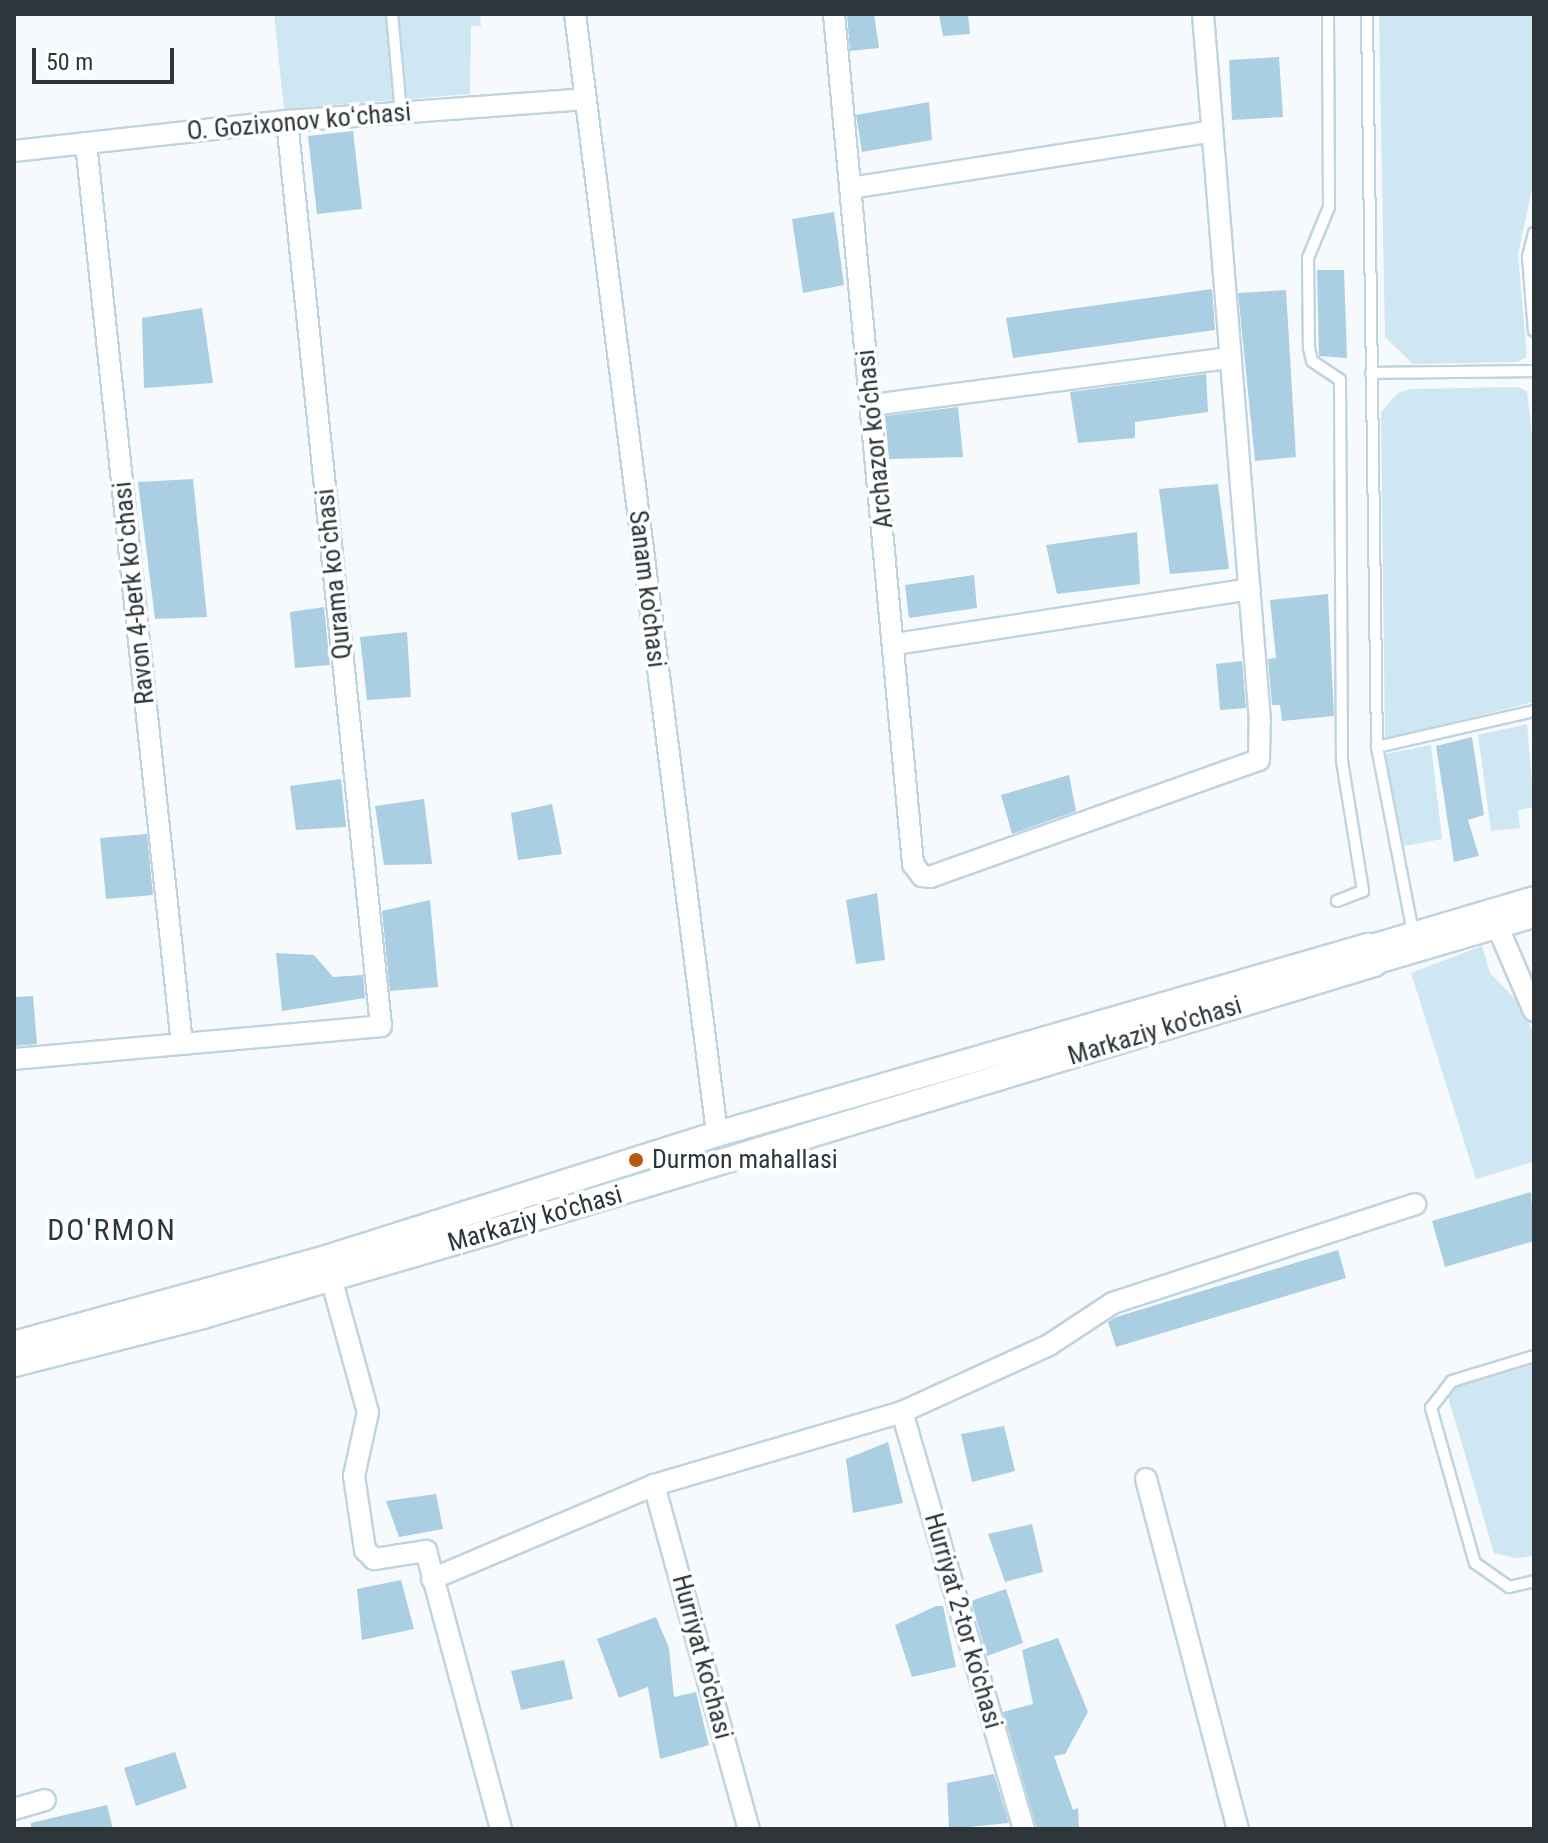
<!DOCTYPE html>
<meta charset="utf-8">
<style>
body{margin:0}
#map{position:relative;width:1548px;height:1843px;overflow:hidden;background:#f6fafc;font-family:"Roboto Condensed",sans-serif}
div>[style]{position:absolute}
.green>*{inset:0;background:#cfe6f3}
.building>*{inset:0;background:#aacee2}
.roads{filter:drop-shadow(2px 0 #c0d4df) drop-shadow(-2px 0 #c0d4df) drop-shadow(0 2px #c0d4df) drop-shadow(0 -2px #c0d4df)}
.service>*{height:10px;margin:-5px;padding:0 5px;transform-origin:5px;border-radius:5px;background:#fff}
.minor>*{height:20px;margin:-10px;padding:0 10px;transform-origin:10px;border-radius:10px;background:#fff}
.tertiary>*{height:24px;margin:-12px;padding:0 12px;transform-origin:12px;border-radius:12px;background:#fff}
.dots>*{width:22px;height:22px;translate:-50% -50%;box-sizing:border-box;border:4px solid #fff;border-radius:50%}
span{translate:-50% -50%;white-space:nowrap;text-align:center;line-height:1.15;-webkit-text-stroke:7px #fff;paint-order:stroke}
.street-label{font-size:26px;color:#2e363b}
.poi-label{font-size:26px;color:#2e363b}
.left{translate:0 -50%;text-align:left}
.quarter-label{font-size:30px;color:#273841;letter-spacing:2px}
.frame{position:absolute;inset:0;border:16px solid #2e363b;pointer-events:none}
.scale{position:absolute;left:32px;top:48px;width:142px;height:36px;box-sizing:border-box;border:4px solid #2e363b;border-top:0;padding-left:10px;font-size:24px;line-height:28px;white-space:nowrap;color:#2e363b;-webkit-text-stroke:6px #fff;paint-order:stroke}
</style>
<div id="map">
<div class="green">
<i style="clip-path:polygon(274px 14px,480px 14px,481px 26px,471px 26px,470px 94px,284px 109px)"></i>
<i style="clip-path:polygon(1379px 14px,1534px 14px,1534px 180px,1518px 254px,1527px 357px,1517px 362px,1413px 364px,1385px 337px)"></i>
<i style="clip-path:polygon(1517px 387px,1527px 391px,1534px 453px,1534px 702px,1385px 739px,1381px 412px,1398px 393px,1410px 389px)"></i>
<i style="clip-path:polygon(1527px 724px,1534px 807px,1518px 810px,1520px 828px,1491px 831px,1478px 735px)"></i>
<i style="clip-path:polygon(1431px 745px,1442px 839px,1404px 846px,1385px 754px)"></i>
<i style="clip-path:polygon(1482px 946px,1490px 973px,1525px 1009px,1534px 1038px,1534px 1162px,1476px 1179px,1411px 973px)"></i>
<i style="clip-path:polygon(1534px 1364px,1534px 1556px,1516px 1558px,1494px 1553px,1446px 1390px)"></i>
</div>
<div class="building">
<i style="clip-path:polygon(847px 14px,874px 14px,879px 48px,850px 51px)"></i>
<i style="clip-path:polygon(939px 14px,968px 14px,970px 34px,943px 36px)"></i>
<i style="clip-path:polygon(1279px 57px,1283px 117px,1232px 120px,1229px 60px)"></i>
<i style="clip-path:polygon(929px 102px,932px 140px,862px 152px,856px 115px)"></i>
<i style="clip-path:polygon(353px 131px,362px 209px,317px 214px,308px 136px)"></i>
<i style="clip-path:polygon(834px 212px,844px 285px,803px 293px,792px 219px)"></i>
<i style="clip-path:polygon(1317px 270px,1344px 270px,1347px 358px,1319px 356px)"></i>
<i style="clip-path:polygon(1212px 289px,1215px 330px,1013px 358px,1006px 318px)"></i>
<i style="clip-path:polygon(1286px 290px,1296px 457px,1255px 461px,1238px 293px)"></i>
<i style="clip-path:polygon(202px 308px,213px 383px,144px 388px,142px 318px)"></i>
<i style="clip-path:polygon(1206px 374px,1208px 412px,1135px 422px,1135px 438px,1078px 443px,1070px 392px)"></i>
<i style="clip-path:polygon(958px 407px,963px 457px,889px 459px,885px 416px)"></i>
<i style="clip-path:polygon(193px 479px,207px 617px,155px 619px,138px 482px)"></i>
<i style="clip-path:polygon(1218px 484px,1229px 569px,1170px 574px,1159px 489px)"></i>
<i style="clip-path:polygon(1137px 532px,1140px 584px,1057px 594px,1046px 545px)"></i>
<i style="clip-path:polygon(974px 575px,977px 608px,909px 618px,905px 585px)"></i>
<i style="clip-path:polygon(1328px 594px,1334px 716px,1282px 721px,1280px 705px,1272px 705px,1268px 659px,1276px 658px,1270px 600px)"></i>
<i style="clip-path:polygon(324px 607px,330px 665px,295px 668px,290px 612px)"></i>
<i style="clip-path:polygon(407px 632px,411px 697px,367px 700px,360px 637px)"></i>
<i style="clip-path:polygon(1242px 661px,1246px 708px,1220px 710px,1216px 664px)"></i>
<i style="clip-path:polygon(1472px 737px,1484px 815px,1468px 820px,1479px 856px,1454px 862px,1436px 746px)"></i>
<i style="clip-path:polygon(1069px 775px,1076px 811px,1012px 834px,1001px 795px)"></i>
<i style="clip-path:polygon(341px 779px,346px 827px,296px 830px,290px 786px)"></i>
<i style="clip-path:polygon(424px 799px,432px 864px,384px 865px,375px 806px)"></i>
<i style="clip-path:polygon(552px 804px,562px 854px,518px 860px,511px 813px)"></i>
<i style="clip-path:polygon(147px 834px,153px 895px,106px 899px,100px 838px)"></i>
<i style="clip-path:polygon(877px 893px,885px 960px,856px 964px,846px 900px)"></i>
<i style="clip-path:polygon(430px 900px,438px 987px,390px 991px,382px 911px)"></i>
<i style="clip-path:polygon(276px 953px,314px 955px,333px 977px,363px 975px,365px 998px,282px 1011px)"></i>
<i style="clip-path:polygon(33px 996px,37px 1044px,14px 1046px,14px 997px)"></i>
<i style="clip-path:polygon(1531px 1192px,1534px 1241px,1445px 1267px,1432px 1221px)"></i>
<i style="clip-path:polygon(1338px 1250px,1346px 1278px,1116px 1347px,1108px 1322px,1116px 1317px)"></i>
<i style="clip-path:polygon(1004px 1426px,1015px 1471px,972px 1482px,961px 1434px)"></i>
<i style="clip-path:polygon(888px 1442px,903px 1503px,853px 1513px,846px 1459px)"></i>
<i style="clip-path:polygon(436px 1494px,443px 1529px,399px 1537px,386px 1501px)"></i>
<i style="clip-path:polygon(1032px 1524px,1043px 1572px,1005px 1582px,988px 1534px)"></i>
<i style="clip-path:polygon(401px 1580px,414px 1629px,362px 1640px,357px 1589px)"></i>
<i style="clip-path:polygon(1006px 1589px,1023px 1643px,987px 1656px,971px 1601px)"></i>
<i style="clip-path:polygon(936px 1606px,943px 1606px,956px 1667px,912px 1677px,895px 1625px)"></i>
<i style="clip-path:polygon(656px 1617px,669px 1648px,674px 1697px,696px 1692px,709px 1745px,660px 1759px,648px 1687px,619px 1698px,597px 1639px)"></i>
<i style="clip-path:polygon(1058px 1638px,1088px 1712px,1065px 1754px,1054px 1756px,1073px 1810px,1078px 1808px,1079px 1829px,1037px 1829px,1003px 1712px,1033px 1704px,1022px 1650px)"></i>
<i style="clip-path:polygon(564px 1660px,573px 1699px,521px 1710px,511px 1671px)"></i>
<i style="clip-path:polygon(175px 1752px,187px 1788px,136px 1806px,124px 1768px)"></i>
<i style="clip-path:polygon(994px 1774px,1009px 1823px,949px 1829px,947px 1783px)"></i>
<i style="clip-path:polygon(107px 1805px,113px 1829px,31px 1829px,31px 1823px)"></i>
</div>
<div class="roads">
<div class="service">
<i style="left:392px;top:14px;width:98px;rotate:84.8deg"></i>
<i style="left:1328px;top:14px;width:193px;rotate:89.7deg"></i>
<i style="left:1329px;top:207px;width:55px;rotate:112.4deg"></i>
<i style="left:1308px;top:258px;width:90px;rotate:89.4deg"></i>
<i style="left:1309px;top:348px;width:13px;rotate:77deg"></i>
<i style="left:1312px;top:361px;width:34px;rotate:34deg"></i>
<i style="left:1340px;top:380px;width:381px;rotate:89.7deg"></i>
<i style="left:1342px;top:761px;width:132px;rotate:80.8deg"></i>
<i style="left:1363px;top:891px;width:28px;rotate:159deg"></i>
<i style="left:1367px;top:14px;width:733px;rotate:89.22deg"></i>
<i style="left:1377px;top:747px;width:189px;rotate:79deg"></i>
<i style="left:1534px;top:233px;width:25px;rotate:104deg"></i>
<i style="left:1528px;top:257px;width:74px;rotate:85.4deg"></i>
<i style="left:1371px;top:373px;width:163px;rotate:-0.7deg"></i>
<i style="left:1377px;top:747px;width:161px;rotate:-12.9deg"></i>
<i style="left:1534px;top:1356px;width:86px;rotate:163deg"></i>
<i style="left:1452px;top:1381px;width:34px;rotate:128deg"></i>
<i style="left:1431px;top:1408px;width:161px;rotate:74.2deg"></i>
<i style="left:1475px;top:1563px;width:42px;rotate:35.2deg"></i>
<i style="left:1509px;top:1587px;width:26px;rotate:-13deg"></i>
</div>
<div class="minor">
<i style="left:575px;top:14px;width:1129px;rotate:82.77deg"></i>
<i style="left:834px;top:14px;width:854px;rotate:84.69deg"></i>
<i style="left:913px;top:864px;width:15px;rotate:53deg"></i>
<i style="left:922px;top:876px;width:8px;rotate:7deg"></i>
<i style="left:930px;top:877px;width:349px;rotate:-19.6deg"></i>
<i style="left:1259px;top:760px;width:39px;rotate:-89deg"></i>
<i style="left:1260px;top:721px;width:709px;rotate:-94.61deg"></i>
<i style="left:86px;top:143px;width:906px;rotate:83.92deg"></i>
<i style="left:14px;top:151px;width:275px;rotate:-6.3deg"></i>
<i style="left:287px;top:121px;width:299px;rotate:-4.2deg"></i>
<i style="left:850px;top:188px;width:366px;rotate:-8.9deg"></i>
<i style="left:872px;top:405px;width:362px;rotate:-7.5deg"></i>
<i style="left:895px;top:644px;width:359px;rotate:-8.8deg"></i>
<i style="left:1493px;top:916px;width:103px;rotate:66.7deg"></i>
<i style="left:1368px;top:946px;width:173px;rotate:-16.4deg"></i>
<i style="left:1374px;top:964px;width:167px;rotate:-16.4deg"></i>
<i style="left:14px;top:1059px;width:368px;rotate:-5.1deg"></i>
<i style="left:381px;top:1026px;width:910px;rotate:-95.93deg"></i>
<i style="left:331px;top:1278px;width:139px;rotate:74.6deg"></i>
<i style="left:368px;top:1412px;width:66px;rotate:102.3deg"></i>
<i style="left:354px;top:1476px;width:75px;rotate:81.5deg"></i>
<i style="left:365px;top:1550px;width:13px;rotate:45deg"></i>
<i style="left:374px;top:1559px;width:53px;rotate:-8.7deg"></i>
<i style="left:426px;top:1551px;width:288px;rotate:74.9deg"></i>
<i style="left:902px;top:1412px;width:434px;rotate:73.7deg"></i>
<i style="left:1146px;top:1479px;width:362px;rotate:75.3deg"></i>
<i style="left:654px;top:1485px;width:357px;rotate:74.6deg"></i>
<i style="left:432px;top:1579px;width:241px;rotate:-22.9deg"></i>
<i style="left:654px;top:1485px;width:259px;rotate:-16.4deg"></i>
<i style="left:902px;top:1412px;width:162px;rotate:-24.5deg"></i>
<i style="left:1049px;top:1345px;width:77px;rotate:-33.3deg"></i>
<i style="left:1113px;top:1303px;width:318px;rotate:-18.1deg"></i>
<i style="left:14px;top:1809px;width:32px;rotate:-16deg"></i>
</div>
<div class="tertiary">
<i style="left:14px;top:1344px;width:324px;rotate:-15.4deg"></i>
<i style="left:326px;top:1258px;width:410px;rotate:-17.6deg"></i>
<i style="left:717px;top:1134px;width:678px;rotate:-16.11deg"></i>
<i style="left:1368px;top:946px;width:19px;rotate:72deg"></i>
<i style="left:1374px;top:964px;width:921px;rotate:163.14deg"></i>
<i style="left:493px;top:1231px;width:302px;rotate:163.7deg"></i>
<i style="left:203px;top:1316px;width:195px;rotate:165.7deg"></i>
</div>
</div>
<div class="dots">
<i style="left:636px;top:1160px;background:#b95a10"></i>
</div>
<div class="street-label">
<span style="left:299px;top:122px;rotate:-5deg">O. Gozixonov koʻchasi</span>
<span style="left:875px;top:439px;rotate:-96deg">Archazor ko‘chasi</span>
<span style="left:334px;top:574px;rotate:-96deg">Qurama koʻchasi</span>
<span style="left:647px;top:589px;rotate:83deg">Sanam ko'chasi</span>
<span style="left:134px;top:593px;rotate:-96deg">Ravon 4-berk koʻchasi</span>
<span style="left:1155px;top:1031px;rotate:-17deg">Markaziy ko'chasi</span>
<span style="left:535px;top:1219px;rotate:-16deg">Markaziy ko'chasi</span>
<span style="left:963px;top:1621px;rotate:74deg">Hurriyat 2-tor ko'chasi</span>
<span style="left:702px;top:1657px;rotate:75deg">Hurriyat ko'chasi</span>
</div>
<div class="poi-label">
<span class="left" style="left:652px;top:1160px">Durmon mahallasi</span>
</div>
<div class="quarter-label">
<span style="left:112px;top:1230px">DO'RMON</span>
</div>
<div class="frame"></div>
<div class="scale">50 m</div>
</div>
